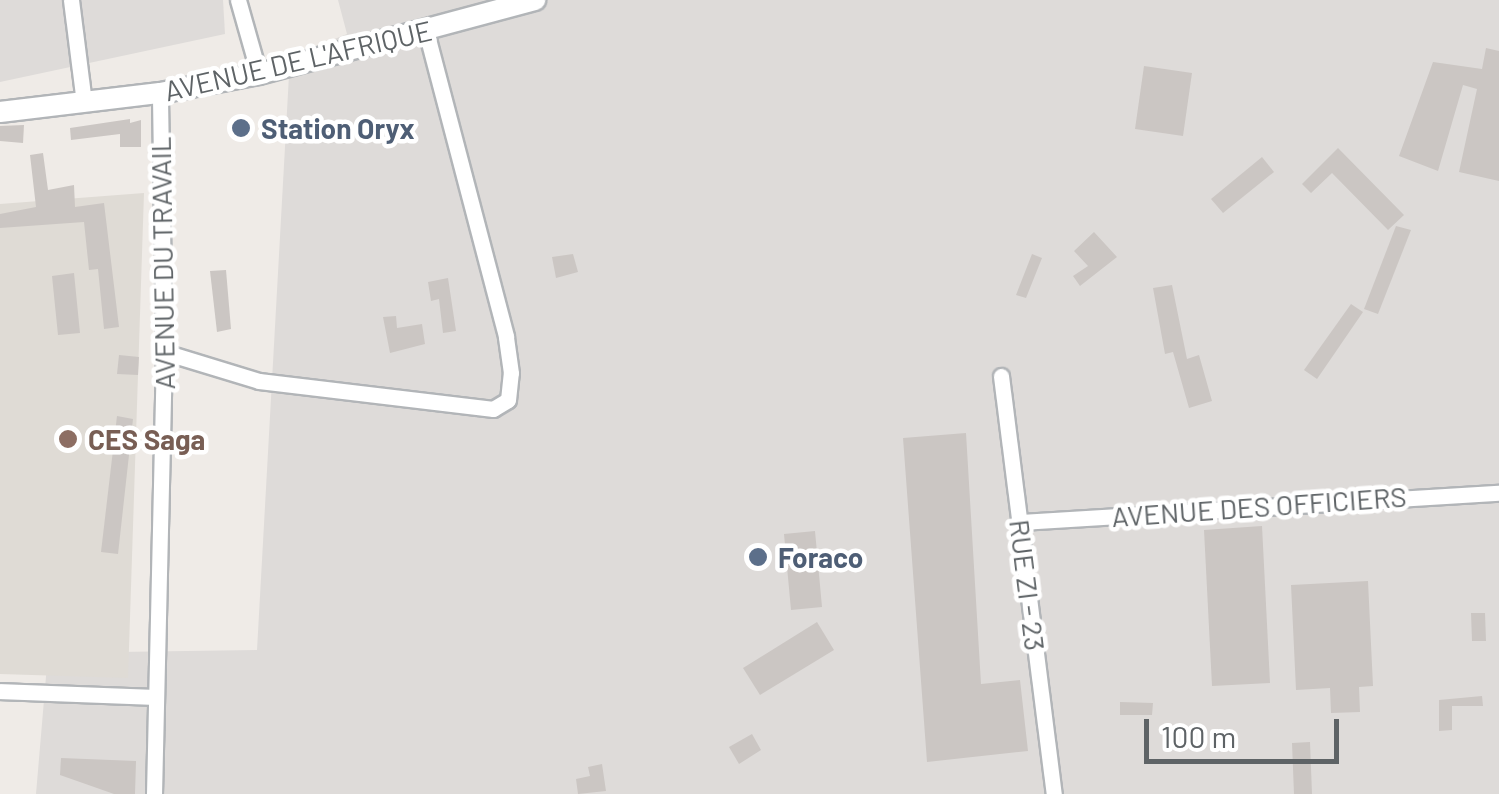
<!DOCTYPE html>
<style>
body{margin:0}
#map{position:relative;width:1499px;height:794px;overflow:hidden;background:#efebe7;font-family:Barlow,sans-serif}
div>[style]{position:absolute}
.industrial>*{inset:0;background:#dedbd9}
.education>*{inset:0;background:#dfdbd5}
.building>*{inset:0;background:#cbc6c3}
.roads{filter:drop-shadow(2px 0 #b2b5b8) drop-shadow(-2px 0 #b2b5b8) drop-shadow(0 2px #b2b5b8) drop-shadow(0 -2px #b2b5b8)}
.street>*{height:15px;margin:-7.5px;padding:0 7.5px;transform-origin:7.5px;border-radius:7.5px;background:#fff}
.secondary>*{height:20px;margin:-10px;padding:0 10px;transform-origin:10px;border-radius:10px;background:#fff}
.dots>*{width:28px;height:28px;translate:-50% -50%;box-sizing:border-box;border:5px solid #fff;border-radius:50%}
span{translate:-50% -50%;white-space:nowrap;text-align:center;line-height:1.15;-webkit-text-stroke:9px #fff;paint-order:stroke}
.street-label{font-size:28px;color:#5e6366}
.service-label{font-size:28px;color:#4e5e75;font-weight:700}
.left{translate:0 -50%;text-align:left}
.education-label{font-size:28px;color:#785e54;font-weight:700}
.scale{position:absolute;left:1144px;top:719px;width:195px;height:45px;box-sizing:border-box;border:5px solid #5e6366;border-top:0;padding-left:12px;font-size:30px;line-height:35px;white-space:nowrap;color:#5e6366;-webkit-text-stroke:8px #fff;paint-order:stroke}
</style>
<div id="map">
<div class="industrial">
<i style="clip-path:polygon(0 0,223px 0,225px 34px,0 82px)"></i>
<i style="clip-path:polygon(338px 0,1499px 0,1499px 794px,36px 794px,48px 653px,257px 650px,290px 57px,347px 34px)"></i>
</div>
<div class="education">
<i style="clip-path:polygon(144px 193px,128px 678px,0 674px,0 204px)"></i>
</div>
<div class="building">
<i style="clip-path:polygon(1486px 48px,1499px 51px,1499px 181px,1459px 172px,1477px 89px,1463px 85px,1438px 171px,1399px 156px,1433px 62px,1482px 69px)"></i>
<i style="clip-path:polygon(1144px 66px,1192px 73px,1183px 136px,1135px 129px)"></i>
<i style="clip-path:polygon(130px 119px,130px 123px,141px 120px,141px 147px,120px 147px,120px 134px,71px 140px,70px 128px)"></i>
<i style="clip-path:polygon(24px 125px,23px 143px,0 141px,0 126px)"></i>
<i style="clip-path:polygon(1338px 148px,1404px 215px,1388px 230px,1332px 173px,1311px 193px,1302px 184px)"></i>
<i style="clip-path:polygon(43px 153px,48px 190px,74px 185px,75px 207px,104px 203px,119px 327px,104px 329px,98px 269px,89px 270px,84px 222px,0 228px,0 214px,36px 207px,30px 155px)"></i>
<i style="clip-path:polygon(1262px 157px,1274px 172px,1223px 213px,1211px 199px)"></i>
<i style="clip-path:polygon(1396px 226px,1411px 230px,1378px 314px,1364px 309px)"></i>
<i style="clip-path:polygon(1094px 232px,1117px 257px,1080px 286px,1073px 276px,1088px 266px,1074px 251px)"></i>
<i style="clip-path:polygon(573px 254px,578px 272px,556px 278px,552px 257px)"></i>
<i style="clip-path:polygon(1032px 254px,1042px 258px,1026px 298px,1016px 295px)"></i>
<i style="clip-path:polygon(226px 270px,231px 329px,217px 332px,210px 271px)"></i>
<i style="clip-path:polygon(74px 273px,80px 333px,58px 335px,52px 276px)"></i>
<i style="clip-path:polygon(448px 278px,456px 331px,443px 333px,439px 299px,431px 301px,428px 282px)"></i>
<i style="clip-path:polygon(1172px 285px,1187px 359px,1199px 355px,1212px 401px,1189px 408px,1173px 352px,1165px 354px,1153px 288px)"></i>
<i style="clip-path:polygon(1351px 304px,1363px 312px,1317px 379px,1304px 370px)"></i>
<i style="clip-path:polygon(396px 316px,397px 328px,422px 324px,425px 344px,390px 353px,383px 317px)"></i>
<i style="clip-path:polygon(119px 355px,139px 357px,138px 375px,117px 374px)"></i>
<i style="clip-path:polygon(117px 416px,133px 419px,118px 554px,101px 552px)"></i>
<i style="clip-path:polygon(966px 433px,981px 684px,1020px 680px,1028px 751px,927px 762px,903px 438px)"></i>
<i style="clip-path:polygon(1262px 526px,1270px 683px,1212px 686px,1204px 530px)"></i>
<i style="clip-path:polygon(815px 531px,822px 607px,791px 610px,784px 534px)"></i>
<i style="clip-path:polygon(1368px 581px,1373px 686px,1359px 687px,1360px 712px,1331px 713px,1330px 688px,1296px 690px,1291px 585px)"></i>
<i style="clip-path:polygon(1471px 613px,1485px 613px,1486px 641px,1472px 641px)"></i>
<i style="clip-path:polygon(817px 622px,834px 650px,760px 695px,743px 668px)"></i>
<i style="clip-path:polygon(1482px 696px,1483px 706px,1452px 706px,1452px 730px,1439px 731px,1439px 700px)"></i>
<i style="clip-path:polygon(1120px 702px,1153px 703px,1152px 715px,1120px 715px)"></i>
<i style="clip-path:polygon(752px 734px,761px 750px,739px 764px,729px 747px)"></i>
<i style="clip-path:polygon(1310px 742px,1312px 794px,1294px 794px,1292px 743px)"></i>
<i style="clip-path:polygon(61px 758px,136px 761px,135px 794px,114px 794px,60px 775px)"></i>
<i style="clip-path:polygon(602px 764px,606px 791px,578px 794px,576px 779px,590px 776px,588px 767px)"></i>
</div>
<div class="roads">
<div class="street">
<i style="left:71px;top:0;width:104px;rotate:82.8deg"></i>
<i style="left:238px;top:0;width:77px;rotate:74.2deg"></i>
<i style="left:164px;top:352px;width:99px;rotate:17deg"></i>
<i style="left:259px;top:381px;width:236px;rotate:6.8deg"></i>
<i style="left:493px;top:409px;width:17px;rotate:-31deg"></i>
<i style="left:508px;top:400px;width:27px;rotate:-84deg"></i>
<i style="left:511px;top:373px;width:37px;rotate:-98deg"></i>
<i style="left:506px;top:336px;width:315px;rotate:-104.7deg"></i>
<i style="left:1001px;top:376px;width:421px;rotate:82.8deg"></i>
<i style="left:1020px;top:522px;width:480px;rotate:-3.5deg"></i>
<i style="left:0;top:691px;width:155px;rotate:2.2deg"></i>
<i style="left:154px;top:794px;width:442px;rotate:-88.7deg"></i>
<i style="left:164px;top:352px;width:259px;rotate:-90.9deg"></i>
</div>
<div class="secondary">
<i style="left:0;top:112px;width:161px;rotate:-6.8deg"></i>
<i style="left:160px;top:93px;width:101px;rotate:-10.9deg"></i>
<i style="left:259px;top:74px;width:286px;rotate:-15deg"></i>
</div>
</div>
<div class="dots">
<i style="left:241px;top:128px;background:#5c6f8a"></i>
<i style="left:68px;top:439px;background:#8d6e63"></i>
<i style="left:758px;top:557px;background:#5c6f8a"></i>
</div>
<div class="street-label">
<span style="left:298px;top:60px;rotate:-13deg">AVENUE DE L'AFRIQUE</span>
<span style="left:162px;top:263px;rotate:-91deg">AVENUE DU TRAVAIL</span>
<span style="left:1259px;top:506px;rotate:-4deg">AVENUE DES OFFICIERS</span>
<span style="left:1028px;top:585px;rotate:83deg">RUE ZI - 23</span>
</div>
<div class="service-label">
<span class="left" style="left:261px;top:128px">Station Oryx</span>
<span class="left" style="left:778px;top:557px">Foraco</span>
</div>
<div class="education-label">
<span class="left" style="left:88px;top:439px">CES Saga</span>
</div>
<div class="scale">100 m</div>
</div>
